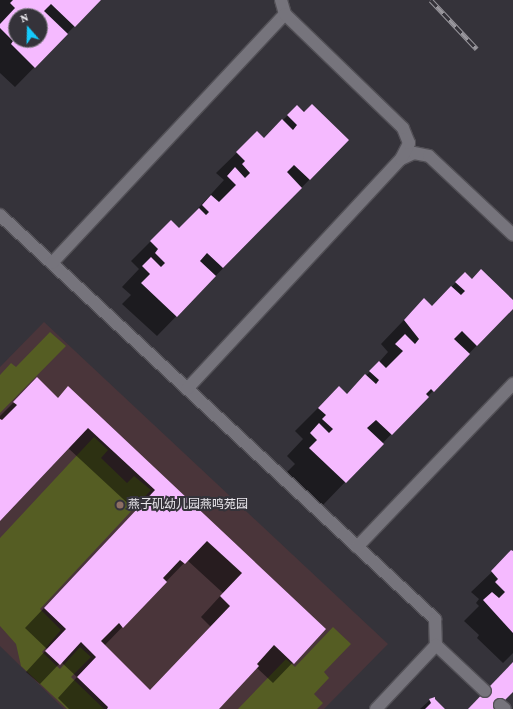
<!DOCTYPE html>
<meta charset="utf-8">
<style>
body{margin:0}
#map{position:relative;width:513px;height:709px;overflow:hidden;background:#35333a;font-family:"Crimson Pro","Noto Sans SC",serif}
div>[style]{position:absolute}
.education>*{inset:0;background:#4a353a}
.green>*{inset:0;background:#555d23}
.shadow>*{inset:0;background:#0007}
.building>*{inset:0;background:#f5baff}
.roads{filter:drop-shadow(1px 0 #525056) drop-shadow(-1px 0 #525056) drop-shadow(0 1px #525056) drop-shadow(0 -1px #525056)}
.lane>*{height:12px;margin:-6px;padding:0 6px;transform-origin:6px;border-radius:6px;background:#76747c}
.rail>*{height:4.5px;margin-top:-2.25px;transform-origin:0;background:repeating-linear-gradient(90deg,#35333a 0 9px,#99979d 0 18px);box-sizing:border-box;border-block:1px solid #99979d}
.dots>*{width:11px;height:11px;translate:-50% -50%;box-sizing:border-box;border:2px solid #35333a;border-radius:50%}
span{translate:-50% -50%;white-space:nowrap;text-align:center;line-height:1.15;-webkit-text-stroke:4px #35333a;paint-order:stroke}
.poi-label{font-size:12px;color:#ebe9ee}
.left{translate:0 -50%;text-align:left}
.north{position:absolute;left:8px;top:8px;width:40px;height:40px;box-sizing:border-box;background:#35333a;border:1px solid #7e7c82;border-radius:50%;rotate:340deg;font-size:11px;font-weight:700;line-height:16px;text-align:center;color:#ebe9ee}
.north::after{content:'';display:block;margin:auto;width:14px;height:18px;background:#15cafb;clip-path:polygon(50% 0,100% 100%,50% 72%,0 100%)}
</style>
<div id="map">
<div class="education">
<i style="clip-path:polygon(44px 322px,388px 644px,324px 709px,64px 709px,0 646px,0 367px)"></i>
</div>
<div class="green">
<i style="clip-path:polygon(50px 332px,66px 346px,0 413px,0 375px,11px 363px,16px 367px)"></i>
<i style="clip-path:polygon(94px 437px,108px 450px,101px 458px,127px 483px,134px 476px,151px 490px,40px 609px,61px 630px,42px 652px,60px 669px,80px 647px,91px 657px,71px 677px,104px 709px,67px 709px,21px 666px,16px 644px,0 626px,0 538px)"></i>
<i style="clip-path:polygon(333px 627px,351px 644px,324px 672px,329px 678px,314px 694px,323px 703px,317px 709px,238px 709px,286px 659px,295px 667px)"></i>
</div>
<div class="shadow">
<i style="clip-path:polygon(evenodd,0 0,100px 0,15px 87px,0 73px,0 0,16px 16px,40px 16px,40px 40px,16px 40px,16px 16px)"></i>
<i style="clip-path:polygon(297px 106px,348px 140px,157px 336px,122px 304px,131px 295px,122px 287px,139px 269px,131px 261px,171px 221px,179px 229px,224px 180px,216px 173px,257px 133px,264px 139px)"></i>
<i style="clip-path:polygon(465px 273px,472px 280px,513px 301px,513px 308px,322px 506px,287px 472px,295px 464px,287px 456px,303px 439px,295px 431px,339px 387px,346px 395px,373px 369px,388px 352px,381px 344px,424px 299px,432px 307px)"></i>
<i style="clip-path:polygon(evenodd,17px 399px,57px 399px,325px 629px,273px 683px,257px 668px,218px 709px,69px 709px,58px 698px,77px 677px,61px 662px,40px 684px,26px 672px,47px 649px,25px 628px,136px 511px,68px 448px,0 520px,0 416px,17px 399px,187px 560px,223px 593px,201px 617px,211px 627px,150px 691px,104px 646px,187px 560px)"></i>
<i style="clip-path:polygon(513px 552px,513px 653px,503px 663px,477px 638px,479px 635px,464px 621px,479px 606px,476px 603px,479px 599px,471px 592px)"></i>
<i style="clip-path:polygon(430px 700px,445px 709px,420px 709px)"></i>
</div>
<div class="building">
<i style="clip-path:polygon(evenodd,13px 0,101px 0,75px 27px,51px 4px,44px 11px,68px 34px,35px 68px,11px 44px,13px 41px,0 28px,0 24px,15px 8px,10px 3px,13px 0,16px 16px,40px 16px,40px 40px,16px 40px,16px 16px)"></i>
<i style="clip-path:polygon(312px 104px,349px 140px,310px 180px,294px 165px,287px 172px,302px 188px,223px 268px,207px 253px,200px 261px,216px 276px,177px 317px,141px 283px,150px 274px,142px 266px,151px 257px,161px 267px,165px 263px,155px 253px,158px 249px,150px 241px,171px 220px,179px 228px,199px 208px,206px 215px,209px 212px,202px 205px,211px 195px,219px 202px,236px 185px,227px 176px,235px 167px,245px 178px,250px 173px,242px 164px,245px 161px,236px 152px,257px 131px,264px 138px,282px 119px,293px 130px,297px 125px,287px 115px,297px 105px,304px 112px)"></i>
<i style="clip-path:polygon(481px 269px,513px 300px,513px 309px,477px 346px,462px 331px,454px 339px,470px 354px,434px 392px,431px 389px,426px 394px,429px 397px,392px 435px,376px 420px,367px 428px,384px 444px,346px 483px,309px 448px,317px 440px,310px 433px,319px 423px,329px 433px,333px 429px,322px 419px,326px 415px,318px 408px,339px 386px,347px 394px,365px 374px,376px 384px,379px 380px,369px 371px,379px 361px,386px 368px,403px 351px,395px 344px,405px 334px,415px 344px,419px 339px,404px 320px,424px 298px,432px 306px,451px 286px,461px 295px,465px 291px,455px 282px,465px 272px,472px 279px)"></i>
<i style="clip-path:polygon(evenodd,37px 377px,58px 398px,68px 386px,326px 629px,294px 664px,274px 645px,257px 664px,259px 666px,219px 709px,107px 709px,108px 707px,77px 677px,96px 657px,81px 642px,60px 665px,45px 651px,66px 629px,44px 608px,155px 490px,88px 428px,0 521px,0 419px,2px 420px,17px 405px,13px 402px,37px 377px,207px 541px,242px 573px,220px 596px,230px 606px,150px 690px,101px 641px,119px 623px,123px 628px,167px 582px,163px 578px,180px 560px,185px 564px,207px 541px)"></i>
<i style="clip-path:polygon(511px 550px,513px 551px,513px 633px,483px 600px,492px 592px,499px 598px,505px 592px,495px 582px,498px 579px,491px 571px)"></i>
<i style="clip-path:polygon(513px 662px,513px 692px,496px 709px,468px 709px)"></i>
<i style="clip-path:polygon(435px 697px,435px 699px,445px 709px,425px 709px,431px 703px,429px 699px)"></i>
</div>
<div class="roads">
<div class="lane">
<i style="left:401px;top:159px;width:14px;rotate:-25deg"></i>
<i style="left:414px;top:153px;width:15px;rotate:11deg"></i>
<i style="left:429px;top:156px;width:115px;rotate:43.2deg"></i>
<i style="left:0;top:215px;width:594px;rotate:42.88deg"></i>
<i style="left:435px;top:619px;width:26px;rotate:88deg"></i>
<i style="left:436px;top:645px;width:67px;rotate:43.2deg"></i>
<i style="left:52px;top:263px;width:341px;rotate:-46.9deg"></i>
<i style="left:285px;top:14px;width:15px;rotate:-106deg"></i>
<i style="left:187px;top:389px;width:314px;rotate:-47.1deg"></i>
<i style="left:401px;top:159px;width:18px;rotate:-63deg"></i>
<i style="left:409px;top:143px;width:16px;rotate:-112deg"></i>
<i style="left:403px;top:128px;width:164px;rotate:-136deg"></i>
<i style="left:357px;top:547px;width:226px;rotate:-46.3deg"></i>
<i style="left:500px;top:705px;width:6px;rotate:39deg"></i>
<i style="left:376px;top:709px;width:88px;rotate:-46.8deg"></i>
</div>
</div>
<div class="rail">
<i style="left:431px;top:0;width:67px;rotate:46.8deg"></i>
</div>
<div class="dots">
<i style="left:120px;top:505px;background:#8d6e63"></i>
</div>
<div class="poi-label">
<span class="left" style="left:128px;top:505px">燕子矶幼儿园燕鸣苑园</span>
</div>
<div class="north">N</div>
</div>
